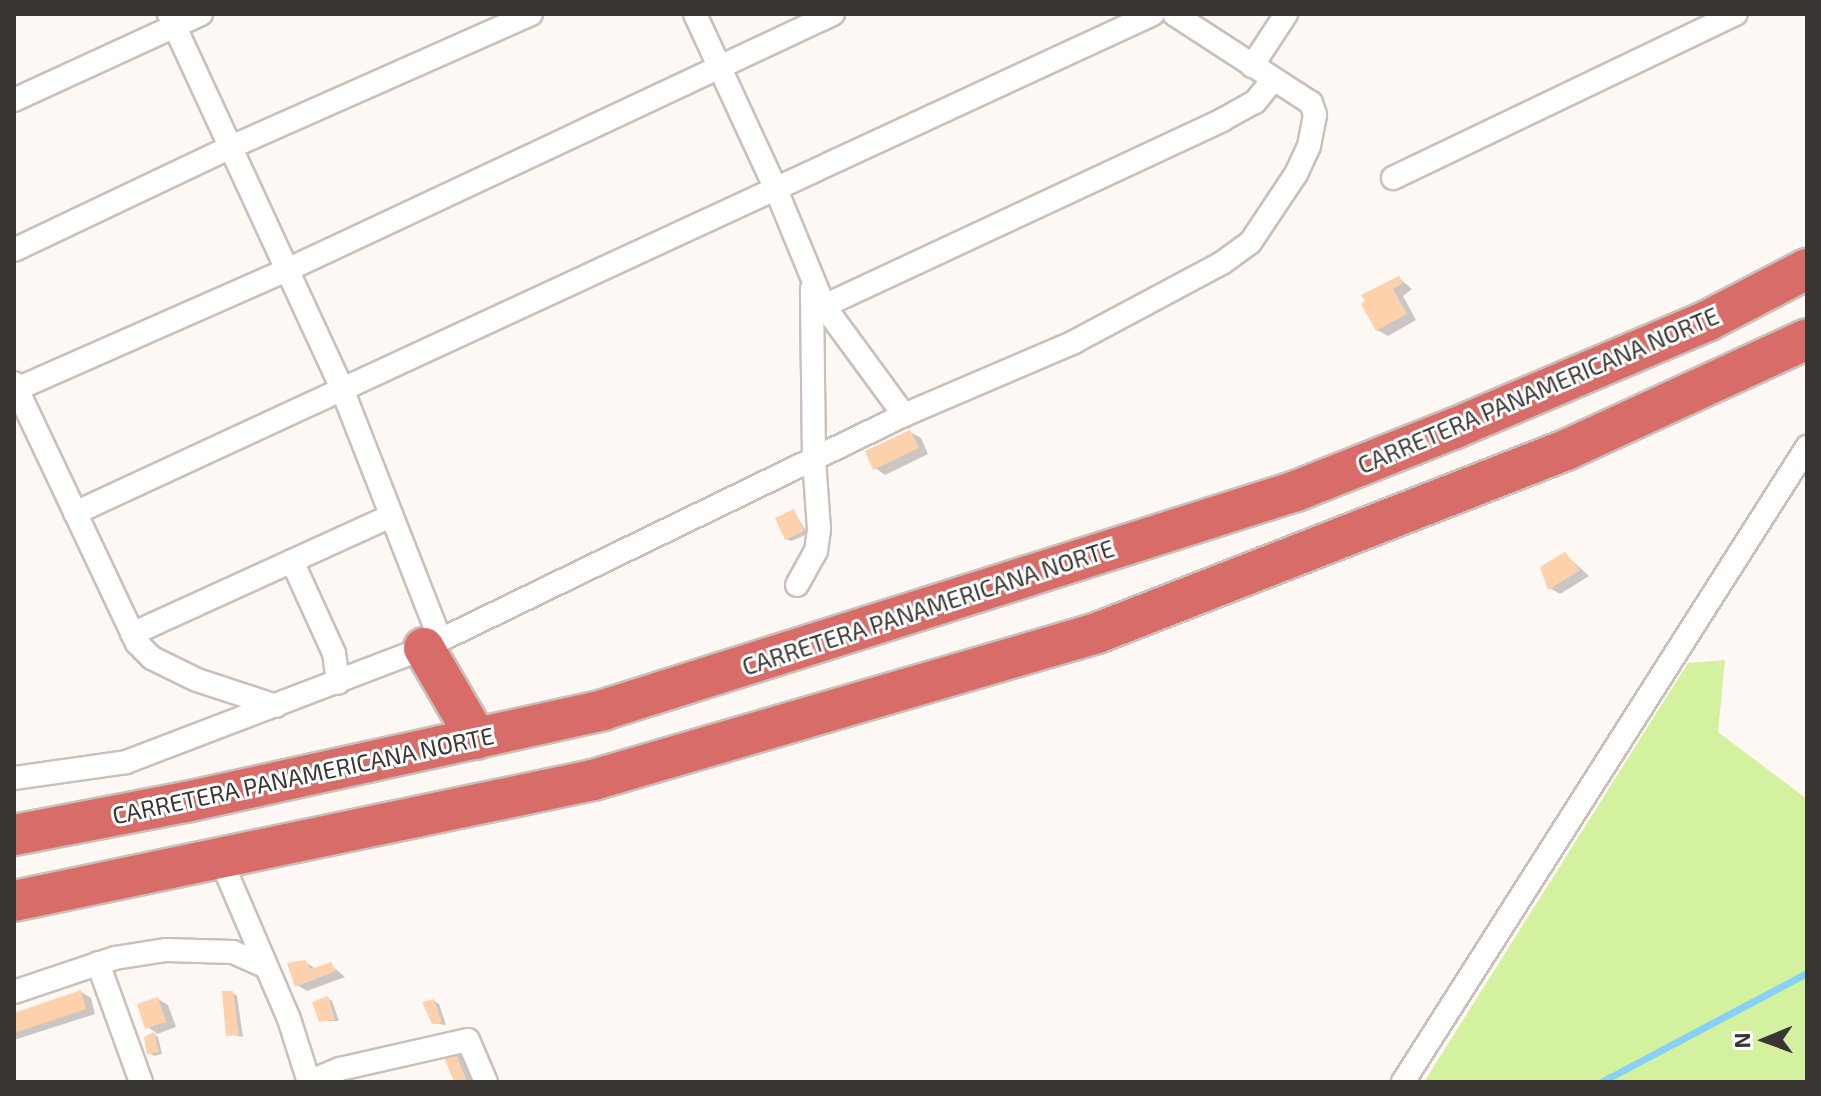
<!DOCTYPE html>
<style>
body{margin:0}
#map{position:relative;width:1821px;height:1096px;overflow:hidden;background:#fef8f4;font-family:"Exo 2",sans-serif}
div>[style]{position:absolute}
.green>*{inset:0;background:#d3f19e}
.shadow>*{inset:0;background:#0003}
.stream>*{height:7px;margin:-3.5px;padding:0 3.5px;transform-origin:3.5px;border-radius:3.5px;background:#86d1f7}
.building>*{inset:0;background:#fcd1ac}
.roads{filter:drop-shadow(2px 0 #cac0b9) drop-shadow(-2px 0 #cac0b9) drop-shadow(0 2px #cac0b9) drop-shadow(0 -2px #cac0b9)}
.street>*{height:22px;margin:-11px;padding:0 11px;transform-origin:11px;border-radius:11px;background:#fff}
.highway>*{height:40px;margin:-20px;padding:0 20px;transform-origin:20px;border-radius:20px;background:#d76c68}
span{translate:-50% -50%;white-space:nowrap;text-align:center;line-height:1.15;-webkit-text-stroke:6px #fff;paint-order:stroke}
.street-label{font-size:24px;color:#393532}
.frame{position:absolute;inset:0;border:16px solid #393532;pointer-events:none}
.north{position:absolute;left:1725px;top:1000px;width:80px;height:80px;-webkit-text-stroke:6px #fff;paint-order:stroke;rotate:269deg;font-size:22px;font-weight:700;line-height:32px;text-align:center;color:#393532}
.north::after{content:'';display:block;margin:auto;width:28px;height:36px;background:#393532;clip-path:polygon(50% 0,100% 100%,50% 72%,0 100%)}
</style>
<div id="map">
<div class="green">
<i style="clip-path:polygon(1725px 660px,1718px 732px,1807px 799px,1807px 1082px,1424px 1082px,1688px 663px)"></i>
</div>
<div class="shadow">
<i style="clip-path:polygon(1399px 278px,1412px 289px,1403px 296px,1416px 320px,1388px 336px,1377px 330px,1368px 302px)"></i>
<i style="clip-path:polygon(910px 432px,921px 438px,928px 454px,885px 475px,875px 468px)"></i>
<i style="clip-path:polygon(794px 512px,808px 534px,791px 541px,786px 539px)"></i>
<i style="clip-path:polygon(1565px 554px,1589px 576px,1560px 594px,1550px 588px)"></i>
<i style="clip-path:polygon(305px 962px,316px 969px,330px 964px,345px 977px,307px 991px,297px 985px)"></i>
<i style="clip-path:polygon(81px 992px,91px 998px,95px 1014px,14px 1040px,14px 1015px)"></i>
<i style="clip-path:polygon(233px 993px,237px 996px,243px 1037px,228px 1034px)"></i>
<i style="clip-path:polygon(327px 998px,332px 1001px,339px 1021px,321px 1021px)"></i>
<i style="clip-path:polygon(158px 999px,168px 1005px,176px 1027px,154px 1035px,158px 1037px,162px 1054px,154px 1056px,149px 1053px,146px 1038px,157px 1033px,147px 1027px)"></i>
<i style="clip-path:polygon(434px 1001px,439px 1004px,446px 1025px,433px 1023px)"></i>
<i style="clip-path:polygon(455px 1053px,466px 1059px,474px 1082px,456px 1082px)"></i>
</div>
<div class="stream">
<i style="left:1601px;top:1082px;width:233px;rotate:-27.9deg"></i>
</div>
<div class="building">
<i style="clip-path:polygon(1399px 276px,1403px 283px,1393px 289px,1407px 314px,1376px 331px,1361px 304px,1365px 301px,1361px 295px)"></i>
<i style="clip-path:polygon(910px 430px,919px 448px,873px 470px,865px 451px)"></i>
<i style="clip-path:polygon(794px 509px,804px 531px,785px 540px,775px 518px)"></i>
<i style="clip-path:polygon(1565px 552px,1580px 570px,1548px 590px,1540px 567px)"></i>
<i style="clip-path:polygon(305px 960px,311px 969px,331px 962px,336px 971px,295px 987px,287px 963px)"></i>
<i style="clip-path:polygon(81px 990px,86px 1009px,14px 1033px,14px 1013px)"></i>
<i style="clip-path:polygon(222px 991px,233px 991px,239px 1035px,226px 1036px)"></i>
<i style="clip-path:polygon(328px 996px,335px 1020px,319px 1022px,312px 1002px)"></i>
<i style="clip-path:polygon(158px 997px,166px 1022px,145px 1029px,137px 1004px)"></i>
<i style="clip-path:polygon(434px 999px,442px 1023px,432px 1024px,422px 1002px)"></i>
<i style="clip-path:polygon(154px 1032px,159px 1052px,147px 1054px,144px 1037px)"></i>
<i style="clip-path:polygon(455px 1051px,467px 1082px,454px 1082px,442px 1053px)"></i>
</div>
<div class="roads">
<div class="street">
<i style="left:169px;top:14px;width:413px;rotate:65.2deg"></i>
<i style="left:342px;top:389px;width:269px;rotate:68.6deg"></i>
<i style="left:695px;top:14px;width:191px;rotate:65.2deg"></i>
<i style="left:775px;top:187px;width:129px;rotate:67.6deg"></i>
<i style="left:824px;top:306px;width:135px;rotate:53.7deg"></i>
<i style="left:1252px;top:66px;width:62px;rotate:-56.8deg"></i>
<i style="left:14px;top:100px;width:206px;rotate:-24.7deg"></i>
<i style="left:1393px;top:178px;width:380px;rotate:-25.6deg"></i>
<i style="left:14px;top:250px;width:240px;rotate:-25.4deg"></i>
<i style="left:231px;top:147px;width:328px;rotate:-23.9deg"></i>
<i style="left:824px;top:306px;width:439px;rotate:-25deg"></i>
<i style="left:1222px;top:120px;width:38px;rotate:-29deg"></i>
<i style="left:1255px;top:102px;width:28px;rotate:-51deg"></i>
<i style="left:14px;top:383px;width:288px;rotate:64.7deg"></i>
<i style="left:137px;top:643px;width:21px;rotate:45deg"></i>
<i style="left:152px;top:658px;width:50px;rotate:26.1deg"></i>
<i style="left:197px;top:680px;width:83px;rotate:18.2deg"></i>
<i style="left:17px;top:389px;width:295px;rotate:-23.8deg"></i>
<i style="left:287px;top:270px;width:603px;rotate:-25.12deg"></i>
<i style="left:75px;top:513px;width:1188px;rotate:-24.84deg"></i>
<i style="left:292px;top:561px;width:101px;rotate:65.5deg"></i>
<i style="left:334px;top:653px;width:30px;rotate:82deg"></i>
<i style="left:797px;top:585px;width:39px;rotate:-61deg"></i>
<i style="left:816px;top:551px;width:22px;rotate:-82deg"></i>
<i style="left:819px;top:529px;width:70px;rotate:-94.1deg"></i>
<i style="left:814px;top:459px;width:170px;rotate:-90.7deg"></i>
<i style="left:132px;top:634px;width:282px;rotate:-24.5deg"></i>
<i style="left:14px;top:778px;width:113px;rotate:-8.1deg"></i>
<i style="left:126px;top:762px;width:319px;rotate:-20.9deg"></i>
<i style="left:424px;top:648px;width:534px;rotate:-25.89deg"></i>
<i style="left:904px;top:415px;width:185px;rotate:-23.2deg"></i>
<i style="left:1074px;top:342px;width:168px;rotate:-28.1deg"></i>
<i style="left:1222px;top:263px;width:34px;rotate:-36deg"></i>
<i style="left:1250px;top:243px;width:83px;rotate:-56.3deg"></i>
<i style="left:1296px;top:174px;width:31px;rotate:-65deg"></i>
<i style="left:1309px;top:146px;width:32px;rotate:-79deg"></i>
<i style="left:1315px;top:115px;width:13px;rotate:-108deg"></i>
<i style="left:1311px;top:103px;width:163px;rotate:-147deg"></i>
<i style="left:220px;top:858px;width:175px;rotate:66.8deg"></i>
<i style="left:289px;top:1019px;width:66px;rotate:72.4deg"></i>
<i style="left:98px;top:963px;width:127px;rotate:70.1deg"></i>
<i style="left:14px;top:992px;width:107px;rotate:-18.6deg"></i>
<i style="left:115px;top:958px;width:52px;rotate:-8.9deg"></i>
<i style="left:166px;top:950px;width:67px;rotate:1.7deg"></i>
<i style="left:233px;top:952px;width:36px;rotate:24deg"></i>
<i style="left:309px;top:1082px;width:34px;rotate:-23deg"></i>
<i style="left:340px;top:1069px;width:131px;rotate:-12.8deg"></i>
<i style="left:468px;top:1040px;width:46px;rotate:66.8deg"></i>
<i style="left:1403px;top:1082px;width:753px;rotate:-57.53deg"></i>
</div>
<div class="highway">
<i style="left:424px;top:648px;width:105px;rotate:59.8deg"></i>
<i style="left:14px;top:835px;width:175px;rotate:-10.9deg"></i>
<i style="left:186px;top:802px;width:427px;rotate:-12.4deg"></i>
<i style="left:603px;top:710px;width:446px;rotate:-17.5deg"></i>
<i style="left:1028px;top:576px;width:281px;rotate:-17.6deg"></i>
<i style="left:1296px;top:491px;width:171px;rotate:-21.6deg"></i>
<i style="left:1455px;top:428px;width:274px;rotate:-23deg"></i>
<i style="left:1707px;top:321px;width:113px;rotate:-27.5deg"></i>
<i style="left:14px;top:901px;width:592px;rotate:-11.8deg"></i>
<i style="left:593px;top:780px;width:525px;rotate:-16.26deg"></i>
<i style="left:1097px;top:633px;width:503px;rotate:-21.32deg"></i>
<i style="left:1566px;top:450px;width:265px;rotate:-24.7deg"></i>
</div>
</div>
<div class="street-label">
<span style="left:1538px;top:390px;rotate:-23deg">CARRETERA PANAMERICANA NORTE</span>
<span style="left:928px;top:607px;rotate:-18deg">CARRETERA PANAMERICANA NORTE</span>
<span style="left:303px;top:775px;rotate:-12deg">CARRETERA PANAMERICANA NORTE</span>
</div>
<div class="frame"></div>
<div class="north">N</div>
</div>
